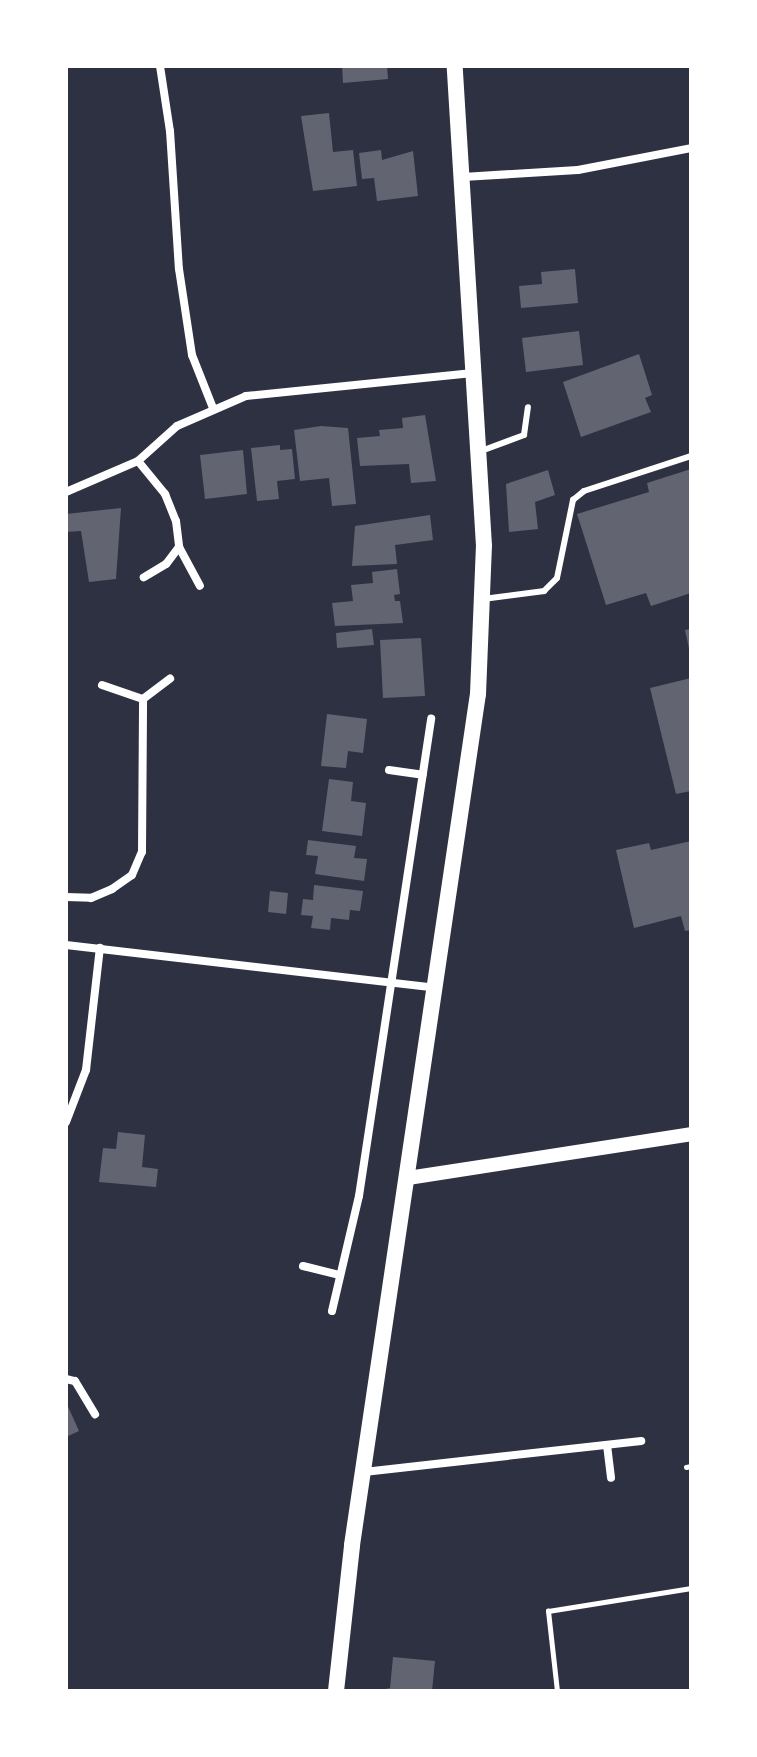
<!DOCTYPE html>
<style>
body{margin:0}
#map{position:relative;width:757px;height:1757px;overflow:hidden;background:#2d3142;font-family:Spectral,serif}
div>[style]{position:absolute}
.building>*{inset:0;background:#626471}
.path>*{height:5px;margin:-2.5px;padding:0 2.5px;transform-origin:2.5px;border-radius:2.5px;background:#fff}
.service>*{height:6px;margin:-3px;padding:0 3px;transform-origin:3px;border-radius:3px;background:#fff}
.minor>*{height:8px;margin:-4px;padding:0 4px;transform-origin:4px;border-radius:4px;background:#fff}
.tertiary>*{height:14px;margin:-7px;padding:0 7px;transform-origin:7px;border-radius:7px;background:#fff}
.secondary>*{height:16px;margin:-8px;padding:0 8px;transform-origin:8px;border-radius:8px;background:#fff}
span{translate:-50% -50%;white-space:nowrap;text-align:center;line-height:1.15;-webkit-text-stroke:8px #fff;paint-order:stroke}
.frame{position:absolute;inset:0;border:68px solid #fff;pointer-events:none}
</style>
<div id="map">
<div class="building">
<i style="clip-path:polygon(342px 66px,387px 66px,388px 79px,343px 83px)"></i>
<i style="clip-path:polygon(329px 113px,333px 152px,353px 150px,357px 186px,313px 191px,301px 116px)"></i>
<i style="clip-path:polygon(381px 150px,382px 160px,413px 151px,418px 196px,377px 201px,374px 178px,362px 179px,359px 153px)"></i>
<i style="clip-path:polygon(575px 269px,578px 303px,521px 308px,519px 286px,542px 284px,541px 272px)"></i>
<i style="clip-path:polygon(579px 331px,583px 365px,526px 372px,522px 338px)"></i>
<i style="clip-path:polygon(639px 354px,652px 395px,645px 398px,651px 412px,581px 437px,563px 382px)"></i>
<i style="clip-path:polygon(425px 415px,436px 481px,411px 483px,409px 464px,360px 466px,357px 438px,380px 436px,379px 430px,403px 428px,402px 418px)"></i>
<i style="clip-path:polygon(321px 426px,348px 428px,356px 504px,332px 506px,329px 478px,300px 481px,294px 430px)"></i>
<i style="clip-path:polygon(280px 445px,280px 450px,292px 449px,295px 479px,277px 481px,279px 499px,257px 501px,251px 448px)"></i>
<i style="clip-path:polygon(243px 450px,247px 494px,205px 499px,200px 455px)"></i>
<i style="clip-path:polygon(691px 469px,691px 593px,651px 606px,646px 593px,606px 605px,577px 514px,649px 492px,647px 483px)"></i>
<i style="clip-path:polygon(548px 470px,555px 495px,535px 502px,538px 529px,509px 532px,506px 484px)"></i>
<i style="clip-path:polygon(121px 508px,116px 579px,89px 582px,81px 531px,66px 532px,66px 514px)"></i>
<i style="clip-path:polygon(430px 515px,433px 540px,395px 545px,397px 564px,352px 566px,355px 526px)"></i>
<i style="clip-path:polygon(397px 569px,400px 594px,394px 595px,395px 601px,400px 601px,403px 623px,335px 626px,332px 603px,353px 601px,351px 585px,373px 583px,372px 572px)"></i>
<i style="clip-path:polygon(372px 629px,374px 645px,337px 648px,336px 633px)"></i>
<i style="clip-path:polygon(691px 629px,691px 653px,690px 653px,685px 630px)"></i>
<i style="clip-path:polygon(421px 638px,425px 696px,383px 698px,380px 640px)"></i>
<i style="clip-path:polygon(691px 678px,691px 791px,676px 794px,650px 688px)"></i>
<i style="clip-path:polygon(327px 714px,367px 719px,363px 753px,348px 751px,346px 768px,321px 766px)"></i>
<i style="clip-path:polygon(329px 779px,353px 782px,351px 801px,366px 803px,362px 836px,322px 831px)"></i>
<i style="clip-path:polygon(308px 840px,356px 846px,354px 858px,367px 859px,364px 881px,315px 874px,318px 856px,306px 855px)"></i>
<i style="clip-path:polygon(691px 841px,691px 930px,685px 931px,681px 916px,634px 928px,616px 850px,649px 843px,651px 850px)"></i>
<i style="clip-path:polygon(314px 885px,363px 891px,360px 911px,350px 910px,349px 920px,331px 918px,330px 930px,311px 928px,313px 916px,301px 915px,303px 899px,313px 900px)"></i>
<i style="clip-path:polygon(270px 891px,288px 893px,286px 914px,268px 912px)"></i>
<i style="clip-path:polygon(118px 1132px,145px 1135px,142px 1167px,158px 1169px,156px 1187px,99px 1182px,103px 1148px,116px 1149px)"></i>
<i style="clip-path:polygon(66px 1402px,79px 1431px,66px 1437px)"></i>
<i style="clip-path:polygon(393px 1657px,435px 1661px,432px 1691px,377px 1691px,390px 1688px)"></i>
</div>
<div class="path">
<i style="left:686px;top:1467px;width:5px;rotate:-11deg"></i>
<i style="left:557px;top:1691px;width:81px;rotate:-96.4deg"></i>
<i style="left:548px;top:1611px;width:145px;rotate:-9.1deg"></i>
</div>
<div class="service">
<i style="left:481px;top:451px;width:46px;rotate:-20.4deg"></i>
<i style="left:524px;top:435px;width:28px;rotate:-82deg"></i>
<i style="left:483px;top:599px;width:62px;rotate:-7.5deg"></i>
<i style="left:544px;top:591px;width:18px;rotate:-45deg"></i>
<i style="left:557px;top:578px;width:80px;rotate:-78.4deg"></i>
<i style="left:573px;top:500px;width:14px;rotate:-39deg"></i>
<i style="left:584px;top:491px;width:113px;rotate:-18.1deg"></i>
</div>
<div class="minor">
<i style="left:160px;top:66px;width:66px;rotate:81.3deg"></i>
<i style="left:170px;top:131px;width:138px;rotate:86.3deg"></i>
<i style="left:179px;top:269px;width:87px;rotate:81.4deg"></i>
<i style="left:192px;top:355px;width:57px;rotate:68.4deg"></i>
<i style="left:463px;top:177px;width:115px;rotate:-3.5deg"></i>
<i style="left:578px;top:170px;width:115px;rotate:-11deg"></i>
<i style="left:138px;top:461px;width:43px;rotate:50.7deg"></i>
<i style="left:165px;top:494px;width:29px;rotate:68deg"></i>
<i style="left:176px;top:521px;width:26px;rotate:83deg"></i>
<i style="left:179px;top:547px;width:21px;rotate:127deg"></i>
<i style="left:166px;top:564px;width:26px;rotate:149deg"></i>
<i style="left:66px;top:492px;width:78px;rotate:-23.3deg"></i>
<i style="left:138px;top:461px;width:52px;rotate:-41.9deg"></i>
<i style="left:177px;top:426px;width:75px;rotate:-23.5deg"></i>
<i style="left:246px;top:396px;width:228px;rotate:-5.8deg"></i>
<i style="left:179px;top:547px;width:44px;rotate:61.7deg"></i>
<i style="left:102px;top:685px;width:43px;rotate:18.9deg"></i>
<i style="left:143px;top:699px;width:34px;rotate:-37deg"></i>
<i style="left:389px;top:770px;width:34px;rotate:8deg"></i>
<i style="left:66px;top:897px;width:25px;rotate:2deg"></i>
<i style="left:91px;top:898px;width:23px;rotate:-23deg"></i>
<i style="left:112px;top:889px;width:24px;rotate:-35deg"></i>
<i style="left:132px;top:875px;width:25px;rotate:-67deg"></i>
<i style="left:142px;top:852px;width:153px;rotate:-89.6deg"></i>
<i style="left:66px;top:945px;width:371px;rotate:6.6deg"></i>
<i style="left:66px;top:1122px;width:56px;rotate:-69deg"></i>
<i style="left:86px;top:1070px;width:123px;rotate:-83.5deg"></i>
<i style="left:303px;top:1266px;width:38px;rotate:14deg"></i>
<i style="left:332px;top:1311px;width:118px;rotate:-76.8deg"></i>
<i style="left:359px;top:1196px;width:483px;rotate:-81.4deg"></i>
<i style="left:66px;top:1379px;width:9px;rotate:13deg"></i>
<i style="left:75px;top:1381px;width:39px;rotate:59deg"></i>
<i style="left:607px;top:1445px;width:33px;rotate:83deg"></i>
<i style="left:364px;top:1472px;width:279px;rotate:-6.4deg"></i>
</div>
<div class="tertiary">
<i style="left:408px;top:1178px;width:286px;rotate:-8.8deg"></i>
</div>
<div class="secondary">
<i style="left:336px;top:1691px;width:147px;rotate:-83.7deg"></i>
<i style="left:352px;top:1545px;width:860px;rotate:-81.58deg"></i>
<i style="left:478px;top:694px;width:148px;rotate:-87.7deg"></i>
<i style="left:484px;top:546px;width:481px;rotate:-93.5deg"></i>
</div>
<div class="frame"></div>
</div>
